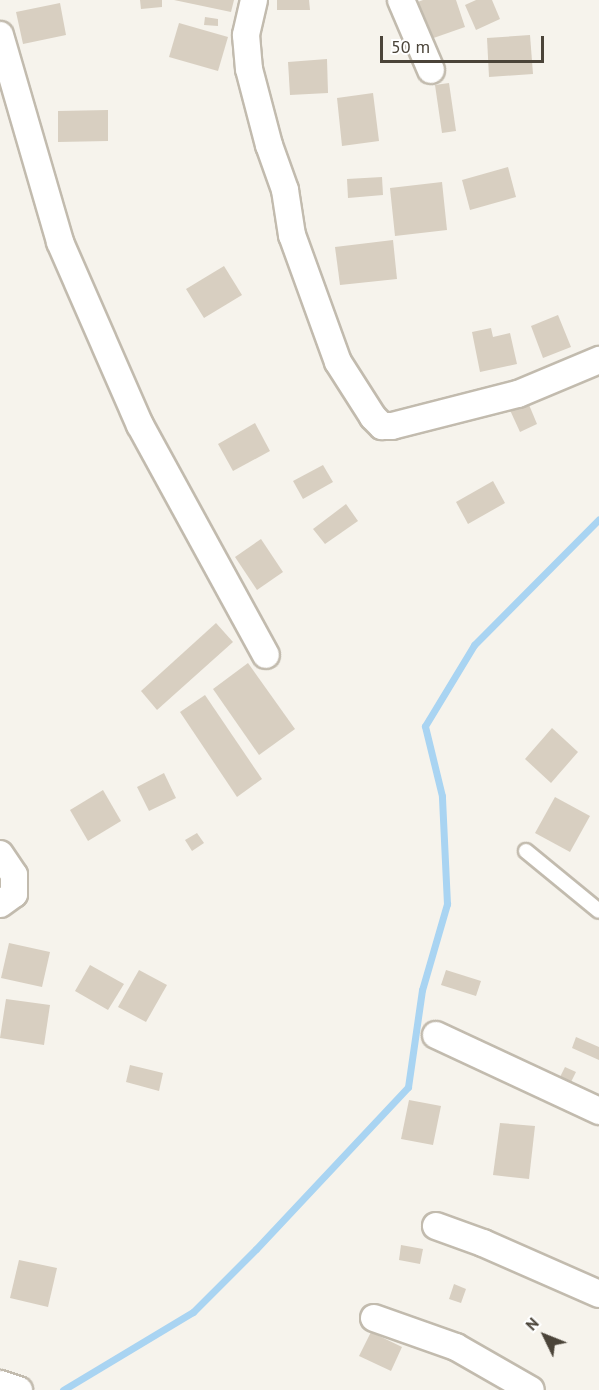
<!DOCTYPE html>
<style>
body{margin:0}
#map{position:relative;width:599px;height:1390px;overflow:hidden;background:#f6f3ec;font-family:"PT Sans",sans-serif}
div>[style]{position:absolute}
.stream>*{height:7px;margin:-3.5px;padding:0 3.5px;transform-origin:3.5px;border-radius:3.5px;background:#a9d4f2}
.building>*{inset:0;background:#d8cfc1}
.roads{filter:drop-shadow(2px 0 #c2bbae) drop-shadow(-2px 0 #c2bbae) drop-shadow(0 2px #c2bbae) drop-shadow(0 -2px #c2bbae)}
.service>*{height:14px;margin:-7px;padding:0 7px;transform-origin:7px;border-radius:7px;background:#fff}
.minor>*{height:26px;margin:-13px;padding:0 13px;transform-origin:13px;border-radius:13px;background:#fff}
span{translate:-50% -50%;white-space:nowrap;text-align:center;line-height:1.15;-webkit-text-stroke:5px #fff;paint-order:stroke}
.north{position:absolute;left:515px;top:1306px;width:60px;height:60px;-webkit-text-stroke:4px #fff;paint-order:stroke;rotate:313deg;font-size:16px;font-weight:700;line-height:24px;text-align:center;color:#4b4439}
.north::after{content:'';display:block;margin:auto;width:21px;height:27px;background:#4b4439;clip-path:polygon(50% 0,100% 100%,50% 72%,0 100%)}
.scale{position:absolute;left:380px;top:36px;width:164px;height:27px;box-sizing:border-box;border:3px solid #4b4439;border-top:0;padding-left:8px;font-size:18px;line-height:21px;white-space:nowrap;color:#4b4439;-webkit-text-stroke:4px #fff;paint-order:stroke}
</style>
<div id="map">
<div class="stream">
<i style="left:63px;top:1390px;width:152px;rotate:-31deg"></i>
<i style="left:193px;top:1312px;width:89px;rotate:-45deg"></i>
<i style="left:256px;top:1249px;width:222px;rotate:-46.8deg"></i>
<i style="left:408px;top:1087px;width:98px;rotate:-81.8deg"></i>
<i style="left:422px;top:990px;width:90px;rotate:-73.8deg"></i>
<i style="left:447px;top:904px;width:108px;rotate:-92.7deg"></i>
<i style="left:442px;top:796px;width:72px;rotate:-103.7deg"></i>
<i style="left:425px;top:726px;width:95px;rotate:-58.8deg"></i>
<i style="left:474px;top:645px;width:177px;rotate:-45.2deg"></i>
</div>
<div class="building">
<i style="clip-path:polygon(140px 0,162px 0,162px 7px,141px 9px)"></i>
<i style="clip-path:polygon(174px 0,234px 0,231px 12px)"></i>
<i style="clip-path:polygon(277px 0,309px 0,310px 10px,277px 10px)"></i>
<i style="clip-path:polygon(423px 0,456px 0,465px 27px,425px 41px,412px 4px)"></i>
<i style="clip-path:polygon(476px 0,492px 0,500px 19px,476px 30px,465px 5px)"></i>
<i style="clip-path:polygon(60px 3px,66px 35px,23px 44px,16px 12px)"></i>
<i style="clip-path:polygon(205px 17px,218px 19px,218px 26px,204px 25px)"></i>
<i style="clip-path:polygon(179px 23px,228px 37px,218px 71px,169px 57px)"></i>
<i style="clip-path:polygon(530px 35px,533px 74px,489px 77px,487px 38px)"></i>
<i style="clip-path:polygon(327px 59px,328px 93px,290px 95px,288px 62px)"></i>
<i style="clip-path:polygon(449px 83px,456px 131px,442px 133px,435px 85px)"></i>
<i style="clip-path:polygon(373px 93px,379px 141px,342px 146px,337px 98px)"></i>
<i style="clip-path:polygon(108px 110px,108px 141px,58px 142px,58px 111px)"></i>
<i style="clip-path:polygon(508px 167px,516px 197px,470px 210px,462px 180px)"></i>
<i style="clip-path:polygon(382px 177px,383px 195px,348px 198px,347px 179px)"></i>
<i style="clip-path:polygon(442px 182px,447px 230px,395px 236px,390px 188px)"></i>
<i style="clip-path:polygon(393px 240px,397px 279px,340px 285px,335px 247px)"></i>
<i style="clip-path:polygon(224px 266px,242px 295px,204px 318px,186px 289px)"></i>
<i style="clip-path:polygon(558px 315px,571px 347px,543px 358px,531px 326px)"></i>
<i style="clip-path:polygon(491px 328px,493px 337px,510px 333px,517px 364px,480px 372px,472px 332px)"></i>
<i style="clip-path:polygon(527px 400px,537px 424px,520px 432px,509px 408px)"></i>
<i style="clip-path:polygon(255px 423px,270px 451px,233px 471px,218px 444px)"></i>
<i style="clip-path:polygon(323px 465px,333px 482px,303px 499px,293px 481px)"></i>
<i style="clip-path:polygon(493px 481px,505px 503px,468px 524px,456px 502px)"></i>
<i style="clip-path:polygon(346px 504px,358px 521px,325px 544px,313px 529px)"></i>
<i style="clip-path:polygon(261px 539px,283px 572px,257px 590px,235px 557px)"></i>
<i style="clip-path:polygon(216px 623px,233px 642px,157px 710px,141px 691px)"></i>
<i style="clip-path:polygon(248px 663px,295px 729px,259px 755px,213px 689px)"></i>
<i style="clip-path:polygon(205px 695px,262px 779px,237px 797px,180px 712px)"></i>
<i style="clip-path:polygon(552px 728px,578px 752px,551px 783px,525px 759px)"></i>
<i style="clip-path:polygon(164px 773px,176px 798px,149px 811px,137px 787px)"></i>
<i style="clip-path:polygon(103px 790px,121px 821px,88px 841px,70px 810px)"></i>
<i style="clip-path:polygon(555px 797px,590px 816px,570px 852px,535px 833px)"></i>
<i style="clip-path:polygon(197px 833px,204px 843px,192px 851px,185px 840px)"></i>
<i style="clip-path:polygon(9px 943px,50px 952px,42px 987px,1px 978px)"></i>
<i style="clip-path:polygon(90px 965px,124px 984px,108px 1010px,75px 991px)"></i>
<i style="clip-path:polygon(139px 970px,167px 985px,146px 1022px,118px 1007px)"></i>
<i style="clip-path:polygon(446px 970px,481px 981px,476px 996px,441px 985px)"></i>
<i style="clip-path:polygon(6px 999px,50px 1005px,44px 1045px,0 1038px)"></i>
<i style="clip-path:polygon(576px 1037px,599px 1047px,599px 1060px,572px 1048px)"></i>
<i style="clip-path:polygon(130px 1065px,163px 1073px,159px 1091px,126px 1082px)"></i>
<i style="clip-path:polygon(565px 1067px,576px 1072px,570px 1084px,559px 1079px)"></i>
<i style="clip-path:polygon(409px 1100px,441px 1106px,433px 1145px,401px 1139px)"></i>
<i style="clip-path:polygon(500px 1123px,535px 1126px,529px 1179px,493px 1175px)"></i>
<i style="clip-path:polygon(401px 1245px,423px 1249px,420px 1264px,399px 1260px)"></i>
<i style="clip-path:polygon(19px 1260px,57px 1268px,48px 1307px,10px 1298px)"></i>
<i style="clip-path:polygon(454px 1284px,466px 1289px,461px 1303px,449px 1299px)"></i>
<i style="clip-path:polygon(371px 1332px,402px 1347px,391px 1371px,359px 1356px)"></i>
</div>
<div class="roads">
<div class="service">
<i style="left:526px;top:851px;width:94px;rotate:39.4deg"></i>
</div>
<div class="minor">
<i style="left:254px;top:0;width:36px;rotate:103deg"></i>
<i style="left:246px;top:35px;width:34px;rotate:85deg"></i>
<i style="left:249px;top:69px;width:79px;rotate:75.3deg"></i>
<i style="left:269px;top:145px;width:48px;rotate:70.4deg"></i>
<i style="left:285px;top:190px;width:46px;rotate:81.2deg"></i>
<i style="left:292px;top:235px;width:135px;rotate:70.1deg"></i>
<i style="left:338px;top:362px;width:65px;rotate:57.5deg"></i>
<i style="left:373px;top:417px;width:13px;rotate:45deg"></i>
<i style="left:382px;top:426px;width:10px"></i>
<i style="left:392px;top:426px;width:130px;rotate:-14.3deg"></i>
<i style="left:518px;top:394px;width:88px;rotate:-22.8deg"></i>
<i style="left:401px;top:0;width:76px;rotate:66.8deg"></i>
<i style="left:0;top:35px;width:216px;rotate:73.8deg"></i>
<i style="left:60px;top:242px;width:200px;rotate:66.4deg"></i>
<i style="left:140px;top:425px;width:262px;rotate:61.3deg"></i>
<i style="left:0;top:854px;width:25px;rotate:56deg"></i>
<i style="left:14px;top:875px;width:19px;rotate:90deg"></i>
<i style="left:14px;top:894px;width:17px;rotate:144deg"></i>
<i style="left:436px;top:1035px;width:180px;rotate:25deg"></i>
<i style="left:436px;top:1226px;width:50px;rotate:19.9deg"></i>
<i style="left:483px;top:1243px;width:127px;rotate:23.7deg"></i>
<i style="left:374px;top:1318px;width:87px;rotate:19.5deg"></i>
<i style="left:456px;top:1347px;width:86px;rotate:29.8deg"></i>
<i style="left:0;top:1384px;width:20px;rotate:18deg"></i>
</div>
</div>
<div class="north">N</div>
<div class="scale">50 m</div>
</div>
